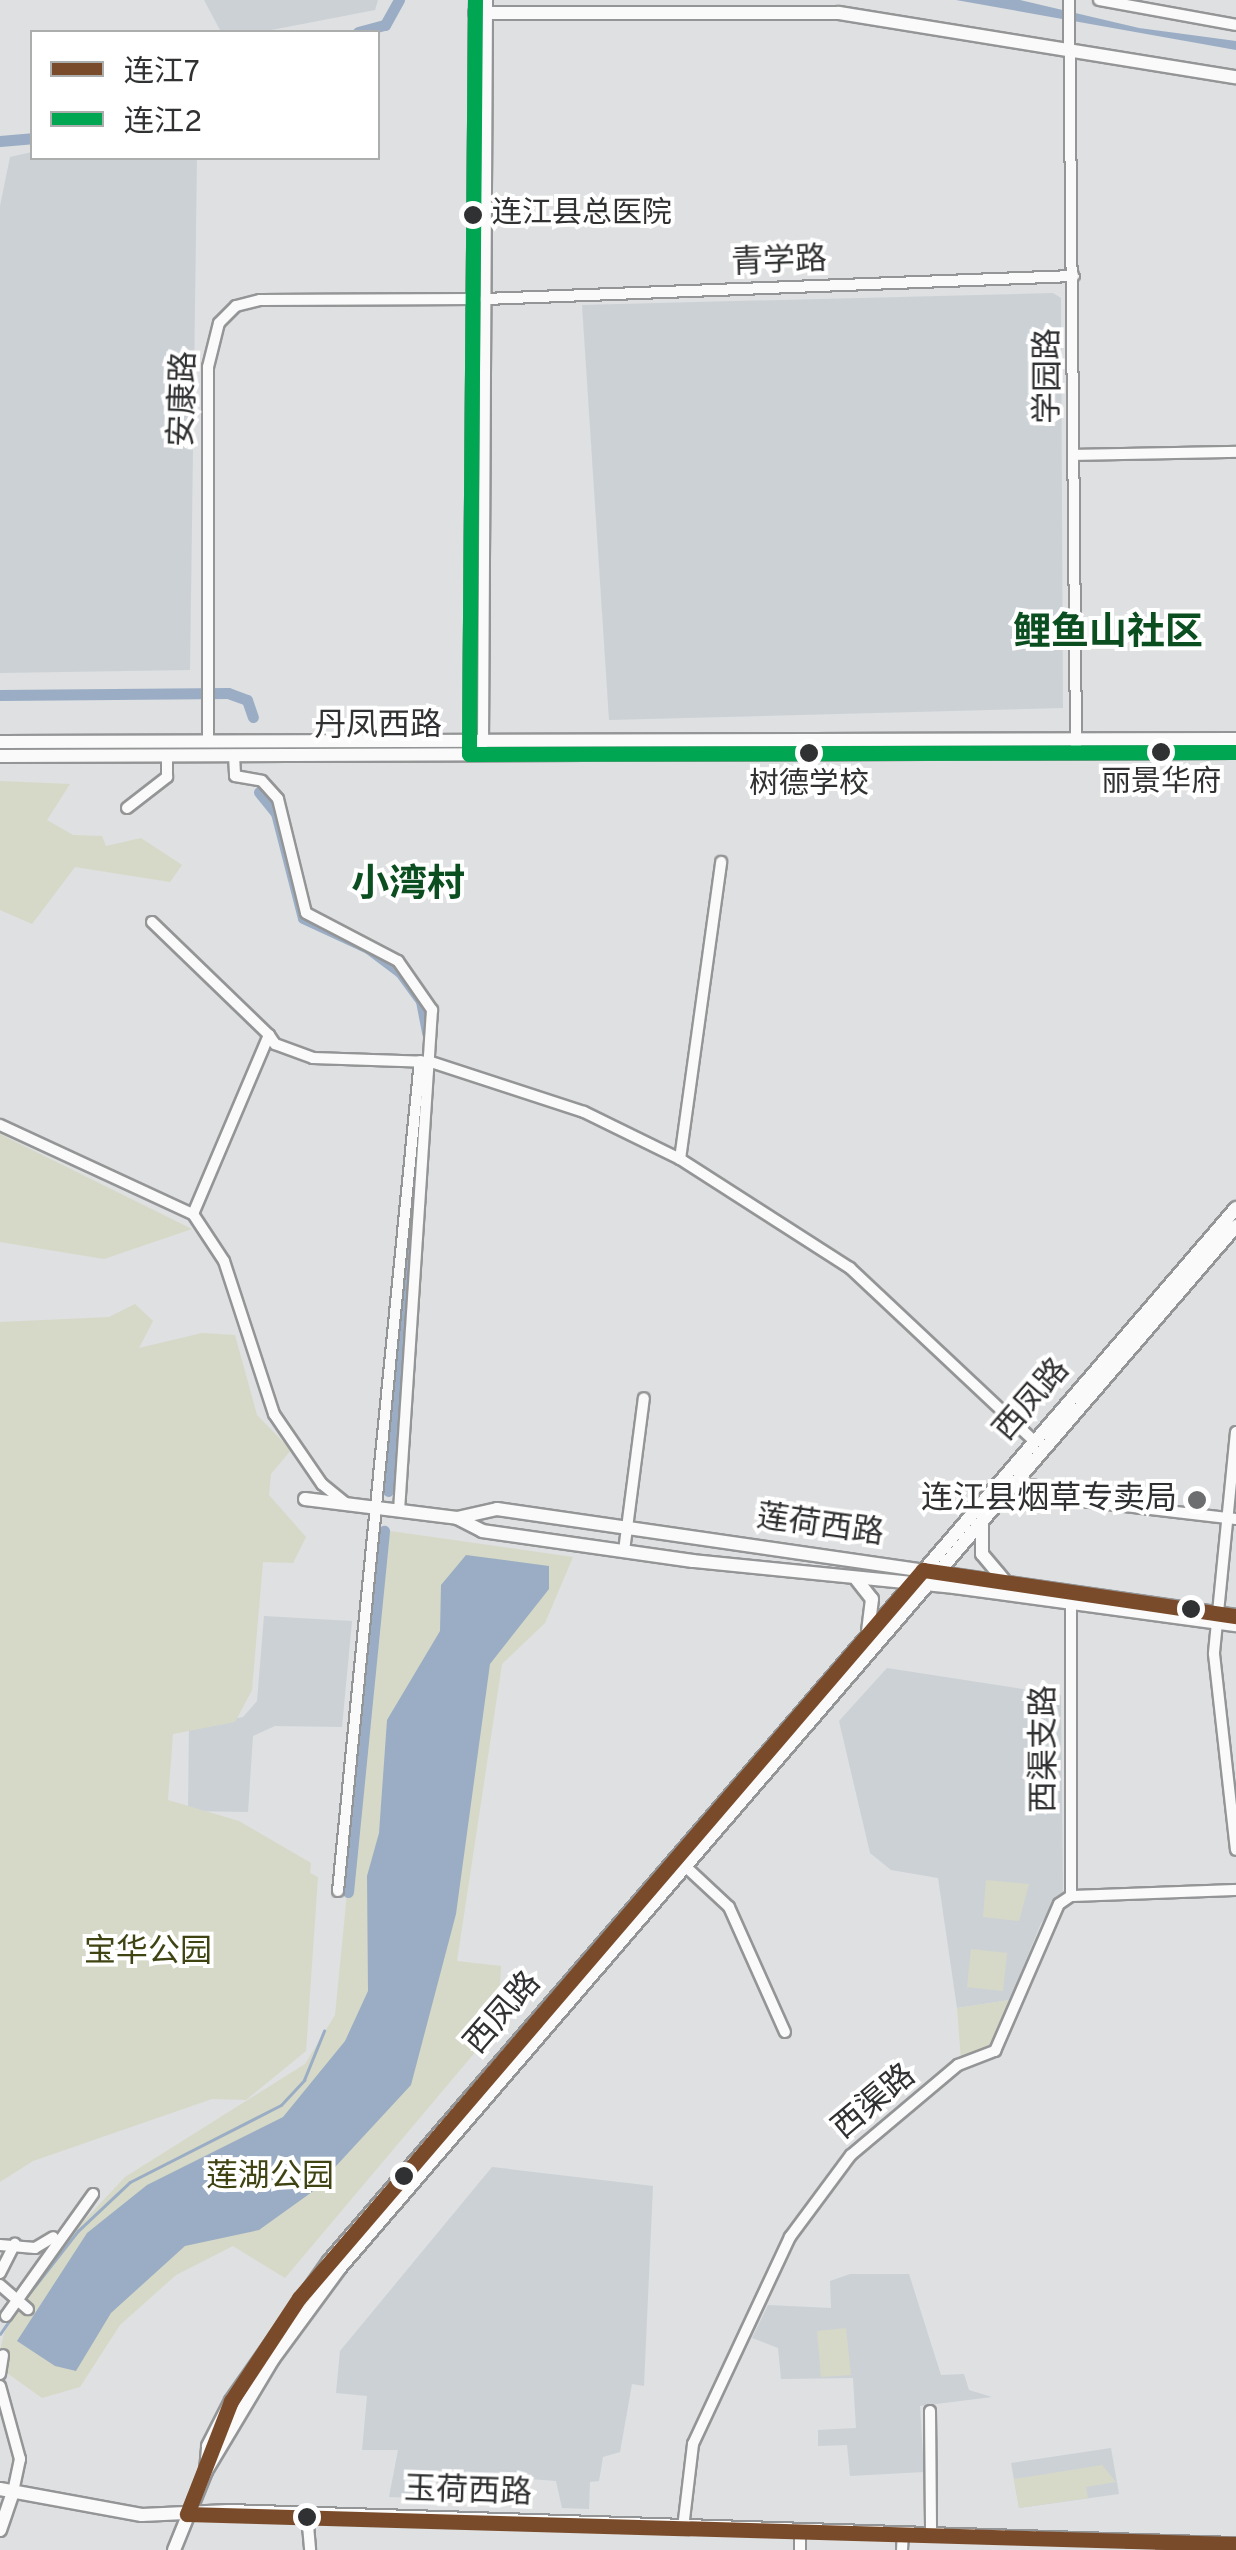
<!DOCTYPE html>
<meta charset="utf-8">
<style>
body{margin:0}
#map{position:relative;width:1236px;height:2550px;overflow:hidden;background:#dee0e1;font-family:Overpass,"Noto Sans SC",sans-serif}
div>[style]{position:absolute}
.built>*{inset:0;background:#ccd1d6}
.green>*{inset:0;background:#d6d9c7}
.water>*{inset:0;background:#9aadc4}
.stream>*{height:2.5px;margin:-1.25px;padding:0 1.25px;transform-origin:1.25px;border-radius:1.25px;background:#9aadc4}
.canal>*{height:11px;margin:-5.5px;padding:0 5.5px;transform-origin:5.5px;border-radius:5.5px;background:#9aadc4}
.roads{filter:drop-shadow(2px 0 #949596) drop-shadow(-2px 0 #949596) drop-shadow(0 2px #949596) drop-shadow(0 -2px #949596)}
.minor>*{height:10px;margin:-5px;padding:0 5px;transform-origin:5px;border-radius:5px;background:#fafafa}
.major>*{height:12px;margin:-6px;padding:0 6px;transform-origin:6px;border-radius:6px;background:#fafafa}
.bus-1>*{height:15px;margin:-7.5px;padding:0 7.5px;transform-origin:7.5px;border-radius:7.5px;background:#7a4b2a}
.bus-2>*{height:15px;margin:-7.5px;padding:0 7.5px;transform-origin:7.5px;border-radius:7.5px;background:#00a651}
.dots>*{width:28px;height:28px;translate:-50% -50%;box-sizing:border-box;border:5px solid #fff;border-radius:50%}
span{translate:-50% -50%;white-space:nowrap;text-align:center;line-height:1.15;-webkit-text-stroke:8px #fff;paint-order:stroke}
.bus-label{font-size:30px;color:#303132}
.left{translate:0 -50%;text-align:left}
.street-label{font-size:32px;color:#303132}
.poi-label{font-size:32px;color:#303132}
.right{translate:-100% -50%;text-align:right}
.park-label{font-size:32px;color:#404413}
.quarter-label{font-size:38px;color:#0b4e1f;font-weight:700}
.legend{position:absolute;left:30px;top:30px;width:350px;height:130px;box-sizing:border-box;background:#fff;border:2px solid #acadad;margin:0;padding:12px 18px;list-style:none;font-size:30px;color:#303132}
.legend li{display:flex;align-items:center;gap:20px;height:50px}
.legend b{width:50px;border:2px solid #acadad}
</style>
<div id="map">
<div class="built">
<i style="clip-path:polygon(204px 0,378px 0,375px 10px,261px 32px,221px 32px)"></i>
<i style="clip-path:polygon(32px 152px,32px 158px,197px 158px,190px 670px,0 673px,0 206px,10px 157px)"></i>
<i style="clip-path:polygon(1053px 293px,1061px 298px,1063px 708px,609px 720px,582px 305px)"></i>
<i style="clip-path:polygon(264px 1616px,352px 1621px,342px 1727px,275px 1726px,253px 1736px,248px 1812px,188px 1811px,189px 1727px,243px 1717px,257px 1701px)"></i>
<i style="clip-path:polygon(887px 1668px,1061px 1695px,1063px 1895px,1041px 1923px,1010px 2000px,957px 2008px,938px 1878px,891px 1870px,870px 1853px,839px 1721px)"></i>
<i style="clip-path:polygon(492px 2167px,653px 2186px,644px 2386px,632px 2384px,620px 2452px,603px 2457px,599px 2481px,590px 2482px,589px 2509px,562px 2508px,556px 2481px,444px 2472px,442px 2499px,389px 2497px,398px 2450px,362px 2450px,367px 2396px,336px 2393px,340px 2351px)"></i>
<i style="clip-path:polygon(850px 2274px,909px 2274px,941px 2375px,964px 2374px,969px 2390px,992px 2397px,920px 2406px,924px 2472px,850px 2476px,847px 2445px,818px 2446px,818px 2430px,856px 2428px,853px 2378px,781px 2379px,778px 2348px,752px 2338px,768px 2305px,831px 2308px,830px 2281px)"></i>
<i style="clip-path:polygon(1111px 2448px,1119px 2494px,1019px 2508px,1011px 2463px)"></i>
</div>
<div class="green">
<i style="clip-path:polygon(0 781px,70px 784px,47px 820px,73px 835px,102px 836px,106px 846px,141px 838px,182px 865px,170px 882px,75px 867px,32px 924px,0 910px)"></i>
<i style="clip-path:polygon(0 1134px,12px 1140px,192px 1229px,104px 1259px,0 1242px)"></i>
<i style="clip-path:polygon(135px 1304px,153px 1321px,139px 1348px,202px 1333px,235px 1335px,257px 1415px,291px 1450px,271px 1474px,269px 1495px,306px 1537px,293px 1563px,263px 1562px,252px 1690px,235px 1722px,173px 1734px,168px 1800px,239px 1821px,311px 1863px,310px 1873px,318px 1877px,306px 2051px,246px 2100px,212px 2099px,33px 2161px,0 2182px,0 1322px,109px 1317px)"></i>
<i style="clip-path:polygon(383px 1530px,573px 1557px,545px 1623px,502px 1664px,457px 1961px,501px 1966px,498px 2025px,285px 2278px,233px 2246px,176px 2275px,120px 2325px,80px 2387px,42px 2398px,0 2368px,0 2351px,4px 2333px,55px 2252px,125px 2177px,305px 2064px,335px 2015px)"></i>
<i style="clip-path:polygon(986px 1880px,1029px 1884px,1019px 1921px,983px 1917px)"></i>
<i style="clip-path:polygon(971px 1949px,1007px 1953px,1003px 1991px,967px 1987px)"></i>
<i style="clip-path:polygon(1010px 2000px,993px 2049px,961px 2060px,957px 2008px)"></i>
<i style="clip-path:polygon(846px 2328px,851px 2375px,821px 2377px,817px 2331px)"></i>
<i style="clip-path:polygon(1102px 2465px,1116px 2482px,1086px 2487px,1088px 2498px,1019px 2508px,1014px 2479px)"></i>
</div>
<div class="water">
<i style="clip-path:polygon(956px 0,1020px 0,1139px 28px,1236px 41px,1236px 50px)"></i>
<i style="clip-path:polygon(466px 1555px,549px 1566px,549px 1589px,490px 1664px,456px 1914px,411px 2085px,312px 2192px,259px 2230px,185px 2246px,111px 2313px,76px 2371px,55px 2366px,17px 2341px,87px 2233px,147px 2185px,283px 2117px,345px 2041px,368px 1991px,367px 1876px,379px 1833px,387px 1720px,440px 1631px,441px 1585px)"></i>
</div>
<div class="stream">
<i style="left:24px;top:2300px;width:88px;rotate:-52deg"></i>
<i style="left:78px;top:2231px;width:71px;rotate:-43.3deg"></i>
<i style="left:130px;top:2182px;width:169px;rotate:-27deg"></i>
<i style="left:281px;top:2105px;width:34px;rotate:-47deg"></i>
<i style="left:304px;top:2080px;width:53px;rotate:-67.8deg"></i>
<i style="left:0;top:2334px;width:33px;rotate:-55deg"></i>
</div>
<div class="canal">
<i style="left:358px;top:32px;width:28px;rotate:-15deg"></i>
<i style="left:385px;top:25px;width:29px;rotate:-61deg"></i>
<i style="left:0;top:141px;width:32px;rotate:-5deg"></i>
<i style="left:0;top:695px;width:228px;rotate:-0.5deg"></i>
<i style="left:228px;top:693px;width:20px;rotate:20deg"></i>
<i style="left:247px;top:700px;width:18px;rotate:71deg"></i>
<i style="left:259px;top:792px;width:27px;rotate:51deg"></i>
<i style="left:276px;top:813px;width:108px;rotate:75.6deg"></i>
<i style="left:303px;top:918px;width:72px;rotate:24.8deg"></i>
<i style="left:368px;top:948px;width:40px;rotate:37deg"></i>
<i style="left:400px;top:972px;width:36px;rotate:54deg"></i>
<i style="left:421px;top:1001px;width:33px;rotate:79deg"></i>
<i style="left:388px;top:1491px;width:361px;rotate:-85.1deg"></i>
<i style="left:348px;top:1892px;width:363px;rotate:-84.3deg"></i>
</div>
<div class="roads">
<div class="minor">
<i style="left:1069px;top:0;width:746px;rotate:89.46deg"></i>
<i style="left:1099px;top:0;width:139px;rotate:10.3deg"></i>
<i style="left:485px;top:299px;width:589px;rotate:-2.24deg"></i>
<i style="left:1075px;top:455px;width:161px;rotate:-1.1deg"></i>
<i style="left:208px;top:742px;width:375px;rotate:-90deg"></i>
<i style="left:208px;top:367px;width:45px;rotate:-76deg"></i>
<i style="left:219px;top:323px;width:24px;rotate:-45deg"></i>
<i style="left:236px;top:306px;width:25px;rotate:-14deg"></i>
<i style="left:260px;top:300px;width:213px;rotate:-0.3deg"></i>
<i style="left:469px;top:744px;width:744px;rotate:-89.54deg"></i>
<i style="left:483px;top:744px;width:744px;rotate:-89.69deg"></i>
<i style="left:234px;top:755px;width:21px;rotate:87deg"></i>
<i style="left:235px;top:776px;width:27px;rotate:10deg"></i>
<i style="left:262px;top:781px;width:24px;rotate:48deg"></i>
<i style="left:278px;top:799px;width:117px;rotate:76.2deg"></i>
<i style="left:306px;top:913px;width:104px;rotate:27.6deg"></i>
<i style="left:398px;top:961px;width:60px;rotate:55.2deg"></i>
<i style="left:432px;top:1010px;width:502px;rotate:93.77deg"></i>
<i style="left:127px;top:808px;width:51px;rotate:-37.8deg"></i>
<i style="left:167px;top:777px;width:18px;rotate:-90deg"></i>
<i style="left:152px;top:922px;width:163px;rotate:44deg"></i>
<i style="left:269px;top:1035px;width:194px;rotate:113deg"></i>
<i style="left:269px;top:1035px;width:11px;rotate:56deg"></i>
<i style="left:275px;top:1044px;width:40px;rotate:20.2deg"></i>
<i style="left:313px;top:1058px;width:118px;rotate:1.9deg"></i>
<i style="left:431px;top:1062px;width:161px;rotate:18.1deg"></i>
<i style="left:584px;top:1112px;width:107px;rotate:26.1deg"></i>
<i style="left:680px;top:1159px;width:202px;rotate:32.7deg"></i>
<i style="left:850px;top:1268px;width:254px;rotate:43.2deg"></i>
<i style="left:0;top:1125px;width:213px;rotate:24.8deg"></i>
<i style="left:193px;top:1214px;width:56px;rotate:56.6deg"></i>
<i style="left:224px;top:1261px;width:161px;rotate:71.9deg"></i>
<i style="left:274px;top:1414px;width:85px;rotate:55.6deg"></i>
<i style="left:322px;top:1484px;width:32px;rotate:39deg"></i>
<i style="left:680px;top:1159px;width:300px;rotate:-82.1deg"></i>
<i style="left:1236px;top:1432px;width:223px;rotate:95.7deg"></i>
<i style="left:1214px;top:1654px;width:197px;rotate:83.6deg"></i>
<i style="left:1033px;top:1485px;width:19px;rotate:39deg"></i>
<i style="left:1048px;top:1497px;width:189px;rotate:6.7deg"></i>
<i style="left:624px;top:1551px;width:154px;rotate:-82.6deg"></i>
<i style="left:1071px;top:1603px;width:293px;rotate:90deg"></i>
<i style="left:685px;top:1866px;width:60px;rotate:43deg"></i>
<i style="left:729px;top:1907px;width:137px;rotate:65.9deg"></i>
<i style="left:338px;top:1891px;width:834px;rotate:-84.36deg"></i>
<i style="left:0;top:2245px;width:35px;rotate:5deg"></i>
<i style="left:35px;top:2248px;width:21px;rotate:-31deg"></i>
<i style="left:0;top:2273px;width:33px;rotate:-63deg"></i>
<i style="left:0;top:2285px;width:37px;rotate:41deg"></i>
<i style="left:6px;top:2316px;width:150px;rotate:-54.5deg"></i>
<i style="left:0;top:2374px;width:19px;rotate:-81deg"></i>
<i style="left:0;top:2386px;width:76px;rotate:74.7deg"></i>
<i style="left:20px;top:2459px;width:35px;rotate:102deg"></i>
<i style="left:930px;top:2411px;width:123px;rotate:89.5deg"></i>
<i style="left:307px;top:2514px;width:36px;rotate:85deg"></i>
<i style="left:683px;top:2528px;width:85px;rotate:-83.2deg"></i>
<i style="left:693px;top:2444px;width:229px;rotate:-64.9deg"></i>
<i style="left:790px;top:2237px;width:102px;rotate:-53.4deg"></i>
<i style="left:851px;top:2155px;width:140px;rotate:-40.1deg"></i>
<i style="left:958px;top:2065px;width:40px;rotate:-21deg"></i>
<i style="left:995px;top:2051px;width:160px;rotate:-66.5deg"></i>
<i style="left:1059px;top:1904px;width:14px;rotate:-34deg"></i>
<i style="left:1071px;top:1896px;width:165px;rotate:-2.1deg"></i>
<i style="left:800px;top:2550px;width:19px;rotate:-90deg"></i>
<i style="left:902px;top:2550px;width:17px;rotate:-87deg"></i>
</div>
<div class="major">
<i style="left:475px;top:13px;width:364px"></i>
<i style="left:839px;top:13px;width:402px;rotate:9.2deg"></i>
<i style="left:0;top:742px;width:1236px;rotate:-0.14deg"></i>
<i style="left:0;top:756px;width:1236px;rotate:-0.19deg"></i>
<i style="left:305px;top:1499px;width:153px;rotate:7.1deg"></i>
<i style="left:457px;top:1518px;width:28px;rotate:27deg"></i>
<i style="left:482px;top:1531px;width:213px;rotate:8.1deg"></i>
<i style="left:693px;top:1561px;width:262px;rotate:5.7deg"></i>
<i style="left:954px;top:1587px;width:285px;rotate:7.7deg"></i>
<i style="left:457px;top:1518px;width:41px;rotate:-12.7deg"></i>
<i style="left:497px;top:1509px;width:747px;rotate:8.24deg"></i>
<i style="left:982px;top:1521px;width:33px;rotate:90deg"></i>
<i style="left:982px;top:1554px;width:35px;rotate:50deg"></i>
<i style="left:857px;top:1580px;width:24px;rotate:52deg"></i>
<i style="left:872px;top:1599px;width:34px;rotate:97deg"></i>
<i style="left:206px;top:2471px;width:25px;rotate:-85deg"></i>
<i style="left:208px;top:2446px;width:51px;rotate:-62.9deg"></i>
<i style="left:231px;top:2401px;width:171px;rotate:-55deg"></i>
<i style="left:329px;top:2261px;width:1390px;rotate:-49.26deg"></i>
<i style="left:0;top:2489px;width:144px;rotate:10.4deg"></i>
<i style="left:142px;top:2515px;width:86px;rotate:-2.7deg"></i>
<i style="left:228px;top:2511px;width:1009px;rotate:1.88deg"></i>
<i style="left:0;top:2530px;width:39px;rotate:-71deg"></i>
<i style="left:174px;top:2550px;width:85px;rotate:-67.9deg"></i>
<i style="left:206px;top:2471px;width:131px;rotate:-59.1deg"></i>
<i style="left:273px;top:2359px;width:112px;rotate:-53.7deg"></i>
<i style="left:339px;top:2269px;width:1376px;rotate:-49.3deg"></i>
</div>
</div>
<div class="bus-1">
<i style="left:187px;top:2514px;width:121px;rotate:-68.7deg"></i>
<i style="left:231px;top:2401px;width:123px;rotate:-56.6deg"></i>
<i style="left:299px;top:2298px;width:959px;rotate:-49.4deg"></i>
<i style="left:923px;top:1570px;width:316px;rotate:8.4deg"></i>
<i style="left:187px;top:2514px;width:1049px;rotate:1.64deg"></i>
</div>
<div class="bus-2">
<i style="left:475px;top:0;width:754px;rotate:90.46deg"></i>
<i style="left:469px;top:754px;width:767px;rotate:-0.15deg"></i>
</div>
<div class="dots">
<i style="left:473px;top:215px;background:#303132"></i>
<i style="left:1161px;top:752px;background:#303132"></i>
<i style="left:809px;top:753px;background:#303132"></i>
<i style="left:1197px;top:1500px;background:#6d6e6f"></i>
<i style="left:1191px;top:1609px;background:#303132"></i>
<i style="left:404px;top:2176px;background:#303132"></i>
<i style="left:307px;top:2517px;background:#303132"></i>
</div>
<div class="bus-label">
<span class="left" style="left:492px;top:215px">连江县总医院</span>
<span style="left:1161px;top:784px">丽景华府</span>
<span style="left:809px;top:786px">树德学校</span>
</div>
<div class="street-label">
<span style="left:779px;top:263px;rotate:-2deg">青学路</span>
<span style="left:1050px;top:376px;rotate:-90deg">学园路</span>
<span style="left:185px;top:399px;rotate:-88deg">安康路</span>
<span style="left:378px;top:727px">丹凤西路</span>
<span style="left:1033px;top:1401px;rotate:-49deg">西凤路</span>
<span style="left:820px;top:1527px;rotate:8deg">莲荷西路</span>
<span style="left:1046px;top:1749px;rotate:-90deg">西渠支路</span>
<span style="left:504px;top:2014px;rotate:-49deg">西凤路</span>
<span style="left:875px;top:2103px;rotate:-40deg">西渠路</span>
<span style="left:468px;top:2493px;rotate:2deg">玉荷西路</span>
</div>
<div class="poi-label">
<span class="right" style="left:1177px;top:1500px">连江县烟草专卖局</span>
</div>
<div class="park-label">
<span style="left:148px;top:1953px">宝华公园</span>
<span style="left:270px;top:2178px">莲湖公园</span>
</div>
<div class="quarter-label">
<span style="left:1108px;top:635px">鲤鱼山社区</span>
<span style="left:408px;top:887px">小湾村</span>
</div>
<ul class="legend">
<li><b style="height:12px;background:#7a4b2a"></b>连江7</li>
<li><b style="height:12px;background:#00a651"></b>连江2</li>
</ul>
</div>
